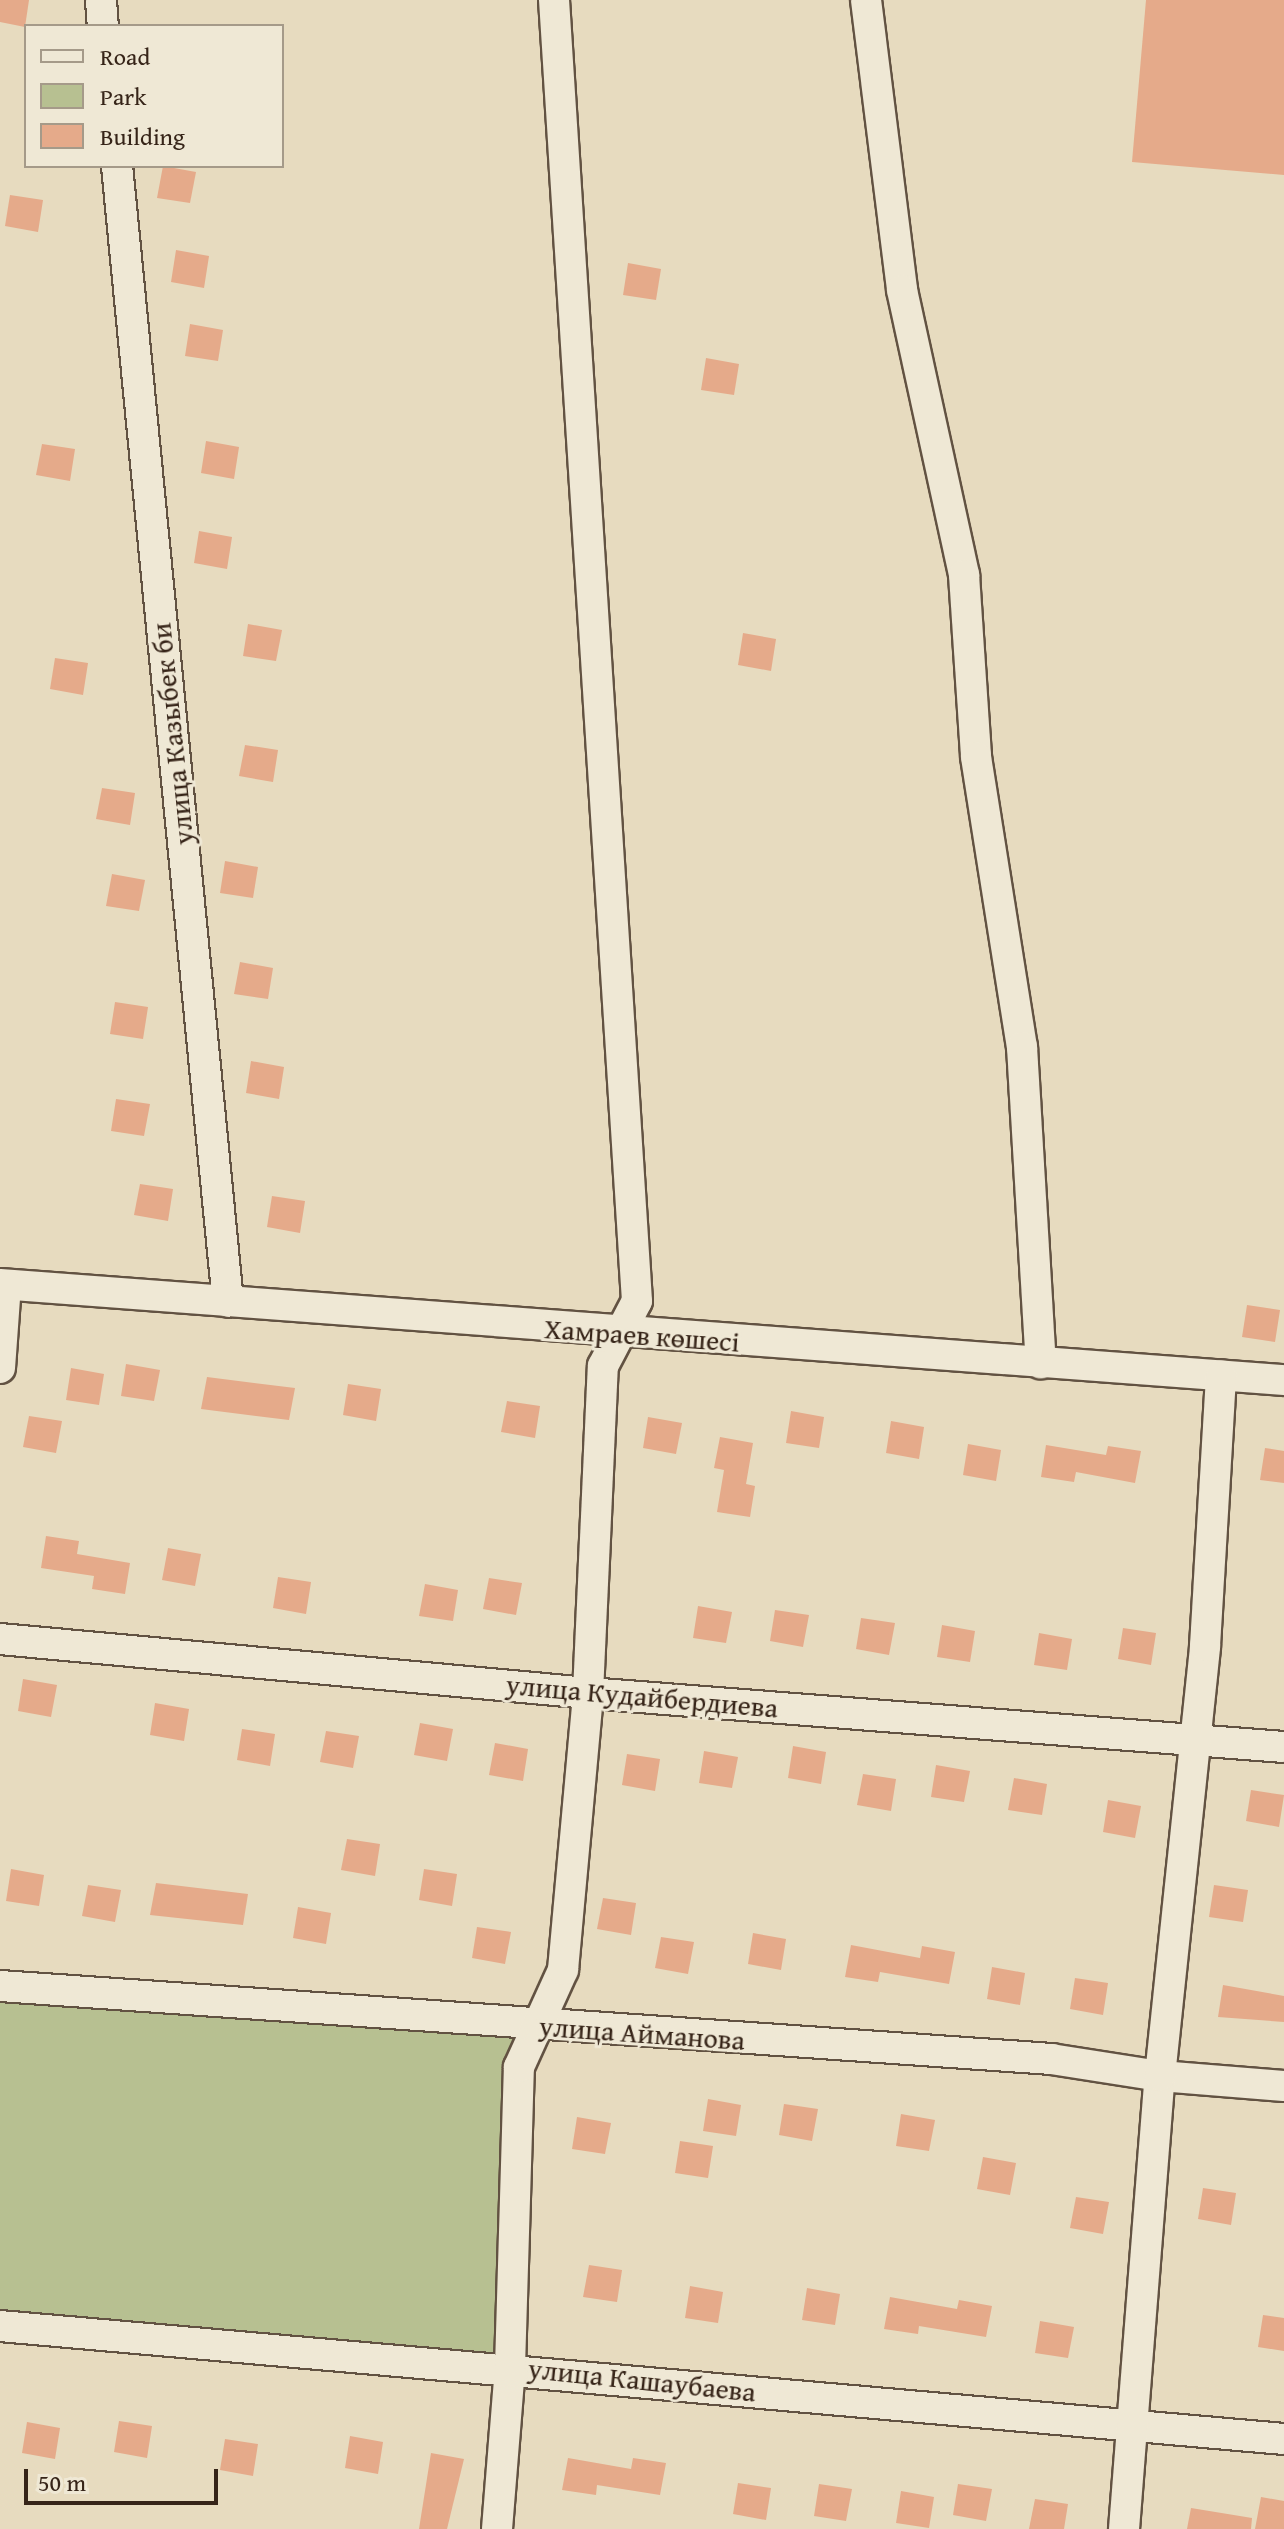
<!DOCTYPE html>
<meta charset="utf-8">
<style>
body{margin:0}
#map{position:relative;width:1284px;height:2529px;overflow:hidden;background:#e7dbbf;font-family:"Gentium Book Plus",serif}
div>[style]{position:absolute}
.green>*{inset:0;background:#b7c091}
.building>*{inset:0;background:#e5aa8a}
.roads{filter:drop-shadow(2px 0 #625242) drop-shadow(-2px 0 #625242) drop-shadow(0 2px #625242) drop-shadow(0 -2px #625242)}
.street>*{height:30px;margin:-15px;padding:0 15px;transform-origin:15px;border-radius:15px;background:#efe8d5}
span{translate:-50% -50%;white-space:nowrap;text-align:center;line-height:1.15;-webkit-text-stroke:6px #efe8d5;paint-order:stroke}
.street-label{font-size:28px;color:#362418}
.legend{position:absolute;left:24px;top:24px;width:260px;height:144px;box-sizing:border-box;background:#efe8d5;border:2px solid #a59a89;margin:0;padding:10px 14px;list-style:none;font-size:24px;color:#362418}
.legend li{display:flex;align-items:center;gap:16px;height:40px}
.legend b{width:40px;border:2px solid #a59a89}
.scale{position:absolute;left:24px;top:2469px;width:194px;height:36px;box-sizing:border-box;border:4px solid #362418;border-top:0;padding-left:10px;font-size:24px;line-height:28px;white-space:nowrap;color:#362418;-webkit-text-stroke:6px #efe8d5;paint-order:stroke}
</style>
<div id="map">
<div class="green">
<i style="clip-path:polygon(0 1986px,538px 2026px,519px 2067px,510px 2367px,0 2326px)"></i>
</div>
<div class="building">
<i style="clip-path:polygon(0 0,29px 0,25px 27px,0 22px)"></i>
<i style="clip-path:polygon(1146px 0,1284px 0,1284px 175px,1132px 162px)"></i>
<i style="clip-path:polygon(163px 166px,196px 172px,190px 203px,157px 198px)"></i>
<i style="clip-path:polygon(10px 195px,43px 200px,38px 232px,5px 226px)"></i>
<i style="clip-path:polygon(176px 250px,209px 256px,204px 288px,171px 282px)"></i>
<i style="clip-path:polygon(628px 263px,661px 269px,656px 300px,623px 295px)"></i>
<i style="clip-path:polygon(190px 324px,223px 330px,218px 361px,185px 356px)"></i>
<i style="clip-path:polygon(706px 358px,739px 364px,734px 395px,701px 390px)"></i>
<i style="clip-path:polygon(206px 441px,239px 447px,234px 479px,201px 473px)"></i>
<i style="clip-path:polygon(42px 444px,75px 449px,70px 481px,36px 475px)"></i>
<i style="clip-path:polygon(199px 531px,232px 537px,227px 569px,194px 563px)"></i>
<i style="clip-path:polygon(248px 624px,282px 630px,276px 661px,243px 656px)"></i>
<i style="clip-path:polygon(743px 633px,776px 639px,771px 671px,738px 665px)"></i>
<i style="clip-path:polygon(55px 658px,88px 663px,83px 695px,50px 689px)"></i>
<i style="clip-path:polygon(245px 745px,278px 750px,273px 782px,239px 776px)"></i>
<i style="clip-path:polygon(102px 788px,135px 793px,130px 825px,96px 819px)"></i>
<i style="clip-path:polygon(225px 861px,258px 867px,253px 898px,220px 893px)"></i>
<i style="clip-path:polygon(112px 874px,145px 880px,139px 911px,106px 906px)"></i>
<i style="clip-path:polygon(240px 962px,273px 968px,268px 999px,234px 994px)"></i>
<i style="clip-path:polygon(115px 1002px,148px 1007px,143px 1039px,110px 1034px)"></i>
<i style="clip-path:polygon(251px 1061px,284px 1067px,279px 1099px,246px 1093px)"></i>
<i style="clip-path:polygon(116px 1099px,150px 1104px,144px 1136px,111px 1131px)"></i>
<i style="clip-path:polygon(140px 1184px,173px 1189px,168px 1221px,134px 1215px)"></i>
<i style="clip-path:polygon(272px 1196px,305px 1201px,300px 1233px,267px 1227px)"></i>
<i style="clip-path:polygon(1247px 1305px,1280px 1310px,1275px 1342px,1242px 1337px)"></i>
<i style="clip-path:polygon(126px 1364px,160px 1370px,154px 1401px,121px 1396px)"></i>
<i style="clip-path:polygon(71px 1368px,104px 1374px,99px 1405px,66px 1400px)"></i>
<i style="clip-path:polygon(207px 1377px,295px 1388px,289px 1420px,201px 1409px)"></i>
<i style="clip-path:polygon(348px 1384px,381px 1389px,376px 1421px,343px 1415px)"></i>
<i style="clip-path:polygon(507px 1401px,540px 1406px,535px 1438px,501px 1432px)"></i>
<i style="clip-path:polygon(791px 1411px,824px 1417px,819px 1448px,786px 1443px)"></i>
<i style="clip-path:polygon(29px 1416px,62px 1421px,56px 1453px,23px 1447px)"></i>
<i style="clip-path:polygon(648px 1417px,682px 1423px,676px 1454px,643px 1448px)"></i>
<i style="clip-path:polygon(891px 1421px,924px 1427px,919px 1459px,886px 1453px)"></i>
<i style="clip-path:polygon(720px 1437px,753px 1443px,746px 1484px,755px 1486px,750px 1517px,717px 1512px,724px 1470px,714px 1468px)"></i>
<i style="clip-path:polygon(968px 1444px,1001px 1450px,996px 1481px,963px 1475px)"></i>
<i style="clip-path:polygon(1046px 1445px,1106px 1455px,1108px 1446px,1141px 1451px,1135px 1483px,1076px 1472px,1074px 1482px,1041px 1477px)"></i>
<i style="clip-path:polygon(1265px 1448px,1284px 1451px,1284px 1483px,1260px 1480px)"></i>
<i style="clip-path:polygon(46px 1536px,79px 1541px,77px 1554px,130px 1563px,125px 1594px,92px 1589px,94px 1576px,41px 1568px)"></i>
<i style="clip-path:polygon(168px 1548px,201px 1554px,195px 1586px,162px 1580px)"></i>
<i style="clip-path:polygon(278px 1577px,311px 1582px,306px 1614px,273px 1608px)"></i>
<i style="clip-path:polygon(489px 1578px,522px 1583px,516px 1615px,483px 1609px)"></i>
<i style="clip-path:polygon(425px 1584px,458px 1590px,453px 1621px,419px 1616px)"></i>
<i style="clip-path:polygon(698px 1606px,732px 1612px,726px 1643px,693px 1638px)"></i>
<i style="clip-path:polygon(775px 1610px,809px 1615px,803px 1647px,770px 1641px)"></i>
<i style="clip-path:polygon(861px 1618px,895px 1623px,889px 1655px,856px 1649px)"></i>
<i style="clip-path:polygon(942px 1625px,975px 1631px,970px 1662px,937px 1657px)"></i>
<i style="clip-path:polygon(1123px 1628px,1156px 1633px,1151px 1665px,1118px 1659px)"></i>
<i style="clip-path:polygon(1039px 1633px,1072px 1639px,1067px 1670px,1034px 1665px)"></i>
<i style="clip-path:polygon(23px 1679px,57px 1685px,51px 1717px,18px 1711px)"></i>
<i style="clip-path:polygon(155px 1703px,189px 1709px,184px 1741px,150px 1735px)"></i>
<i style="clip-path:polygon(420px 1723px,453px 1729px,447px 1761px,414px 1755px)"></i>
<i style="clip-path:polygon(242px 1729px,275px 1734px,270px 1766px,237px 1760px)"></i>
<i style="clip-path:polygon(326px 1731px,359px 1736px,353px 1768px,320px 1762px)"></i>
<i style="clip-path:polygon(495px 1743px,528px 1749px,523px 1781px,489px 1775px)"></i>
<i style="clip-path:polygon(793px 1746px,826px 1752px,821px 1784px,788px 1778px)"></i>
<i style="clip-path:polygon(704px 1751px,738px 1757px,732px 1788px,699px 1783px)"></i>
<i style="clip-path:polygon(627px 1754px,660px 1759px,655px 1791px,622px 1785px)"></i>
<i style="clip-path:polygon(936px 1765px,970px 1771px,964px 1802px,931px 1797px)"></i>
<i style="clip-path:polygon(863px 1774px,896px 1779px,891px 1811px,857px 1805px)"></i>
<i style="clip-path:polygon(1014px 1778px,1047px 1784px,1042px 1815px,1008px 1810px)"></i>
<i style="clip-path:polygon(1251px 1790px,1284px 1795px,1279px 1827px,1246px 1821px)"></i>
<i style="clip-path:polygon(1108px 1800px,1141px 1806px,1135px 1838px,1103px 1832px)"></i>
<i style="clip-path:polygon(347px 1839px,380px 1844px,375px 1876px,341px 1870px)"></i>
<i style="clip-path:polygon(11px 1869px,44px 1875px,39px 1906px,6px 1901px)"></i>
<i style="clip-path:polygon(424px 1869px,457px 1874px,452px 1906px,419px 1900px)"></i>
<i style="clip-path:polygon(156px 1883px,248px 1894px,243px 1925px,150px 1915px)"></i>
<i style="clip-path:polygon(88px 1885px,121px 1890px,115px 1922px,82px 1916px)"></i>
<i style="clip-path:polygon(1214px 1885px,1248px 1890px,1243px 1922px,1209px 1917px)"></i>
<i style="clip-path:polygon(603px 1898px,636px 1903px,631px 1935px,597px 1929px)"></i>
<i style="clip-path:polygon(298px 1907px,331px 1913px,326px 1944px,293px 1938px)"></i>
<i style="clip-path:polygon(477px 1927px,511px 1932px,505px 1964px,472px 1958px)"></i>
<i style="clip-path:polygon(753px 1933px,786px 1939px,781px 1970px,748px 1964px)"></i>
<i style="clip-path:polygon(661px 1937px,694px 1942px,688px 1974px,655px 1968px)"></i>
<i style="clip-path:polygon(851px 1945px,920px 1958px,922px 1946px,955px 1952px,949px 1984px,880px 1972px,878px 1982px,845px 1977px)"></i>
<i style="clip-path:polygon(992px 1967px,1025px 1973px,1020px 2005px,987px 1999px)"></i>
<i style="clip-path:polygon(1075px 1978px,1108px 1983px,1103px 2015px,1070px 2009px)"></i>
<i style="clip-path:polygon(1223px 1985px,1284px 1996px,1284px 2022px,1218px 2017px)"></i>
<i style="clip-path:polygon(708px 2099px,741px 2105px,736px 2136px,703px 2131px)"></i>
<i style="clip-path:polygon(784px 2104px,818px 2109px,812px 2141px,779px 2135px)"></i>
<i style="clip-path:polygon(901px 2114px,935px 2120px,929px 2151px,896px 2146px)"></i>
<i style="clip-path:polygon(577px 2117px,611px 2123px,605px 2154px,572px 2149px)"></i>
<i style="clip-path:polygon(680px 2141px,713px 2146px,708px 2178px,675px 2173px)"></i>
<i style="clip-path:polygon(983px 2157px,1016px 2163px,1010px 2195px,977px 2189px)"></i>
<i style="clip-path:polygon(1203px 2188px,1236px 2193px,1231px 2225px,1198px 2219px)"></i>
<i style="clip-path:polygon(1076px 2197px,1109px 2202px,1103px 2234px,1070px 2228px)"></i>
<i style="clip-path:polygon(589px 2265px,622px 2270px,617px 2302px,583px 2297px)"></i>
<i style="clip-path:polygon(690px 2286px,723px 2292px,718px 2323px,685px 2318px)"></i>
<i style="clip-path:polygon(807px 2288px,840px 2294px,835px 2325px,802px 2320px)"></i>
<i style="clip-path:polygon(890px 2297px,957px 2309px,959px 2300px,992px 2306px,986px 2337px,919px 2326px,918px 2334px,884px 2329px)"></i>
<i style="clip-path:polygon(1263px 2315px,1284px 2318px,1284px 2351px,1258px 2347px)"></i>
<i style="clip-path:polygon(1040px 2321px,1074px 2327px,1068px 2358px,1035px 2353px)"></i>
<i style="clip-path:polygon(119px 2421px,152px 2426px,147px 2458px,114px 2452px)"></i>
<i style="clip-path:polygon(27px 2422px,60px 2428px,55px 2459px,22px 2453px)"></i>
<i style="clip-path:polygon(350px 2436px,383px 2442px,378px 2474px,345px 2468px)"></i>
<i style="clip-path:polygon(225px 2439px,258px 2444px,253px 2476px,220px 2470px)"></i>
<i style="clip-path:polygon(431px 2453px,464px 2459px,447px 2529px,419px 2529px)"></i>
<i style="clip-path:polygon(568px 2458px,631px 2469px,633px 2458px,666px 2463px,660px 2495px,597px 2485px,596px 2495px,562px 2490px)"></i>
<i style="clip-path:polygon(738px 2483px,771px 2488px,766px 2520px,733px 2514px)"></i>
<i style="clip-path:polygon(819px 2484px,852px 2489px,846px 2521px,814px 2516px)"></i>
<i style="clip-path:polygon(958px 2484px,992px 2489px,986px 2521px,953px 2515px)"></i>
<i style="clip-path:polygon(901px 2491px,934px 2497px,929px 2528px,896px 2523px)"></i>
<i style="clip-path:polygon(1261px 2497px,1284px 2501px,1284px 2529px,1255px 2529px)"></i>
<i style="clip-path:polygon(1035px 2499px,1068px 2504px,1064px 2529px,1029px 2529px)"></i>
<i style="clip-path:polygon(1191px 2508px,1252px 2518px,1251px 2529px,1187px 2529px)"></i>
</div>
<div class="roads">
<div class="street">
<i style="left:101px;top:0;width:26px;rotate:86deg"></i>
<i style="left:866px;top:0;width:292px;rotate:82.9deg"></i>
<i style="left:902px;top:290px;width:292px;rotate:77.7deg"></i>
<i style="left:964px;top:575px;width:182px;rotate:86.2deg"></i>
<i style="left:976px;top:757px;width:294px;rotate:81deg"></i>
<i style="left:1022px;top:1047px;width:317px;rotate:86.6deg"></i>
<i style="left:117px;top:166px;width:1141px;rotate:84.42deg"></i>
<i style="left:0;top:1284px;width:1288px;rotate:4.28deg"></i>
<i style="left:0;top:1368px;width:83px;rotate:-85.9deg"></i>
<i style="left:0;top:1639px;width:590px;rotate:5.25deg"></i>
<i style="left:588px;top:1693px;width:698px;rotate:4.44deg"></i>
<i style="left:0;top:1986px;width:1054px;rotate:3.97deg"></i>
<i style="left:1051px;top:2059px;width:110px;rotate:8.9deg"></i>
<i style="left:1160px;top:2076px;width:124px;rotate:4.6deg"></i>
<i style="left:0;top:2326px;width:1289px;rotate:5.03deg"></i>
<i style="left:497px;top:2529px;width:163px;rotate:-85.4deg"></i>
<i style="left:510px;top:2367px;width:300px;rotate:-88.3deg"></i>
<i style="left:519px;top:2067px;width:107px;rotate:-65.6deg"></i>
<i style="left:563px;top:1970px;width:278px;rotate:-84.8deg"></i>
<i style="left:588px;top:1693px;width:327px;rotate:-87.4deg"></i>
<i style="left:603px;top:1366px;width:73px;rotate:-62.4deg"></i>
<i style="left:637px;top:1301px;width:1304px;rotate:-93.65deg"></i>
<i style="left:1124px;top:2529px;width:454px;rotate:-85.5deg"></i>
<i style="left:1160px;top:2076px;width:432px;rotate:-84deg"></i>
<i style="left:1205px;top:1646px;width:271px;rotate:-86.6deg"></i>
</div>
</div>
<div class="street-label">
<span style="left:172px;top:734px;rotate:-96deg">улица Казыбек би</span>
<span style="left:642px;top:1335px;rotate:4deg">Хамраев көшесі</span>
<span style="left:642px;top:1696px;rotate:5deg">улица Кудайбердиева</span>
<span style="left:642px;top:2033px;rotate:4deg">улица Айманова</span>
<span style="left:642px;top:2380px;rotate:6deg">улица Кашаубаева</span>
</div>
<ul class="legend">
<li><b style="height:10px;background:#efe8d5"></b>Road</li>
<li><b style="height:22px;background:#b7c091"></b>Park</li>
<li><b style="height:22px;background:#e5aa8a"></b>Building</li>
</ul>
<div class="scale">50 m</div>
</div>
